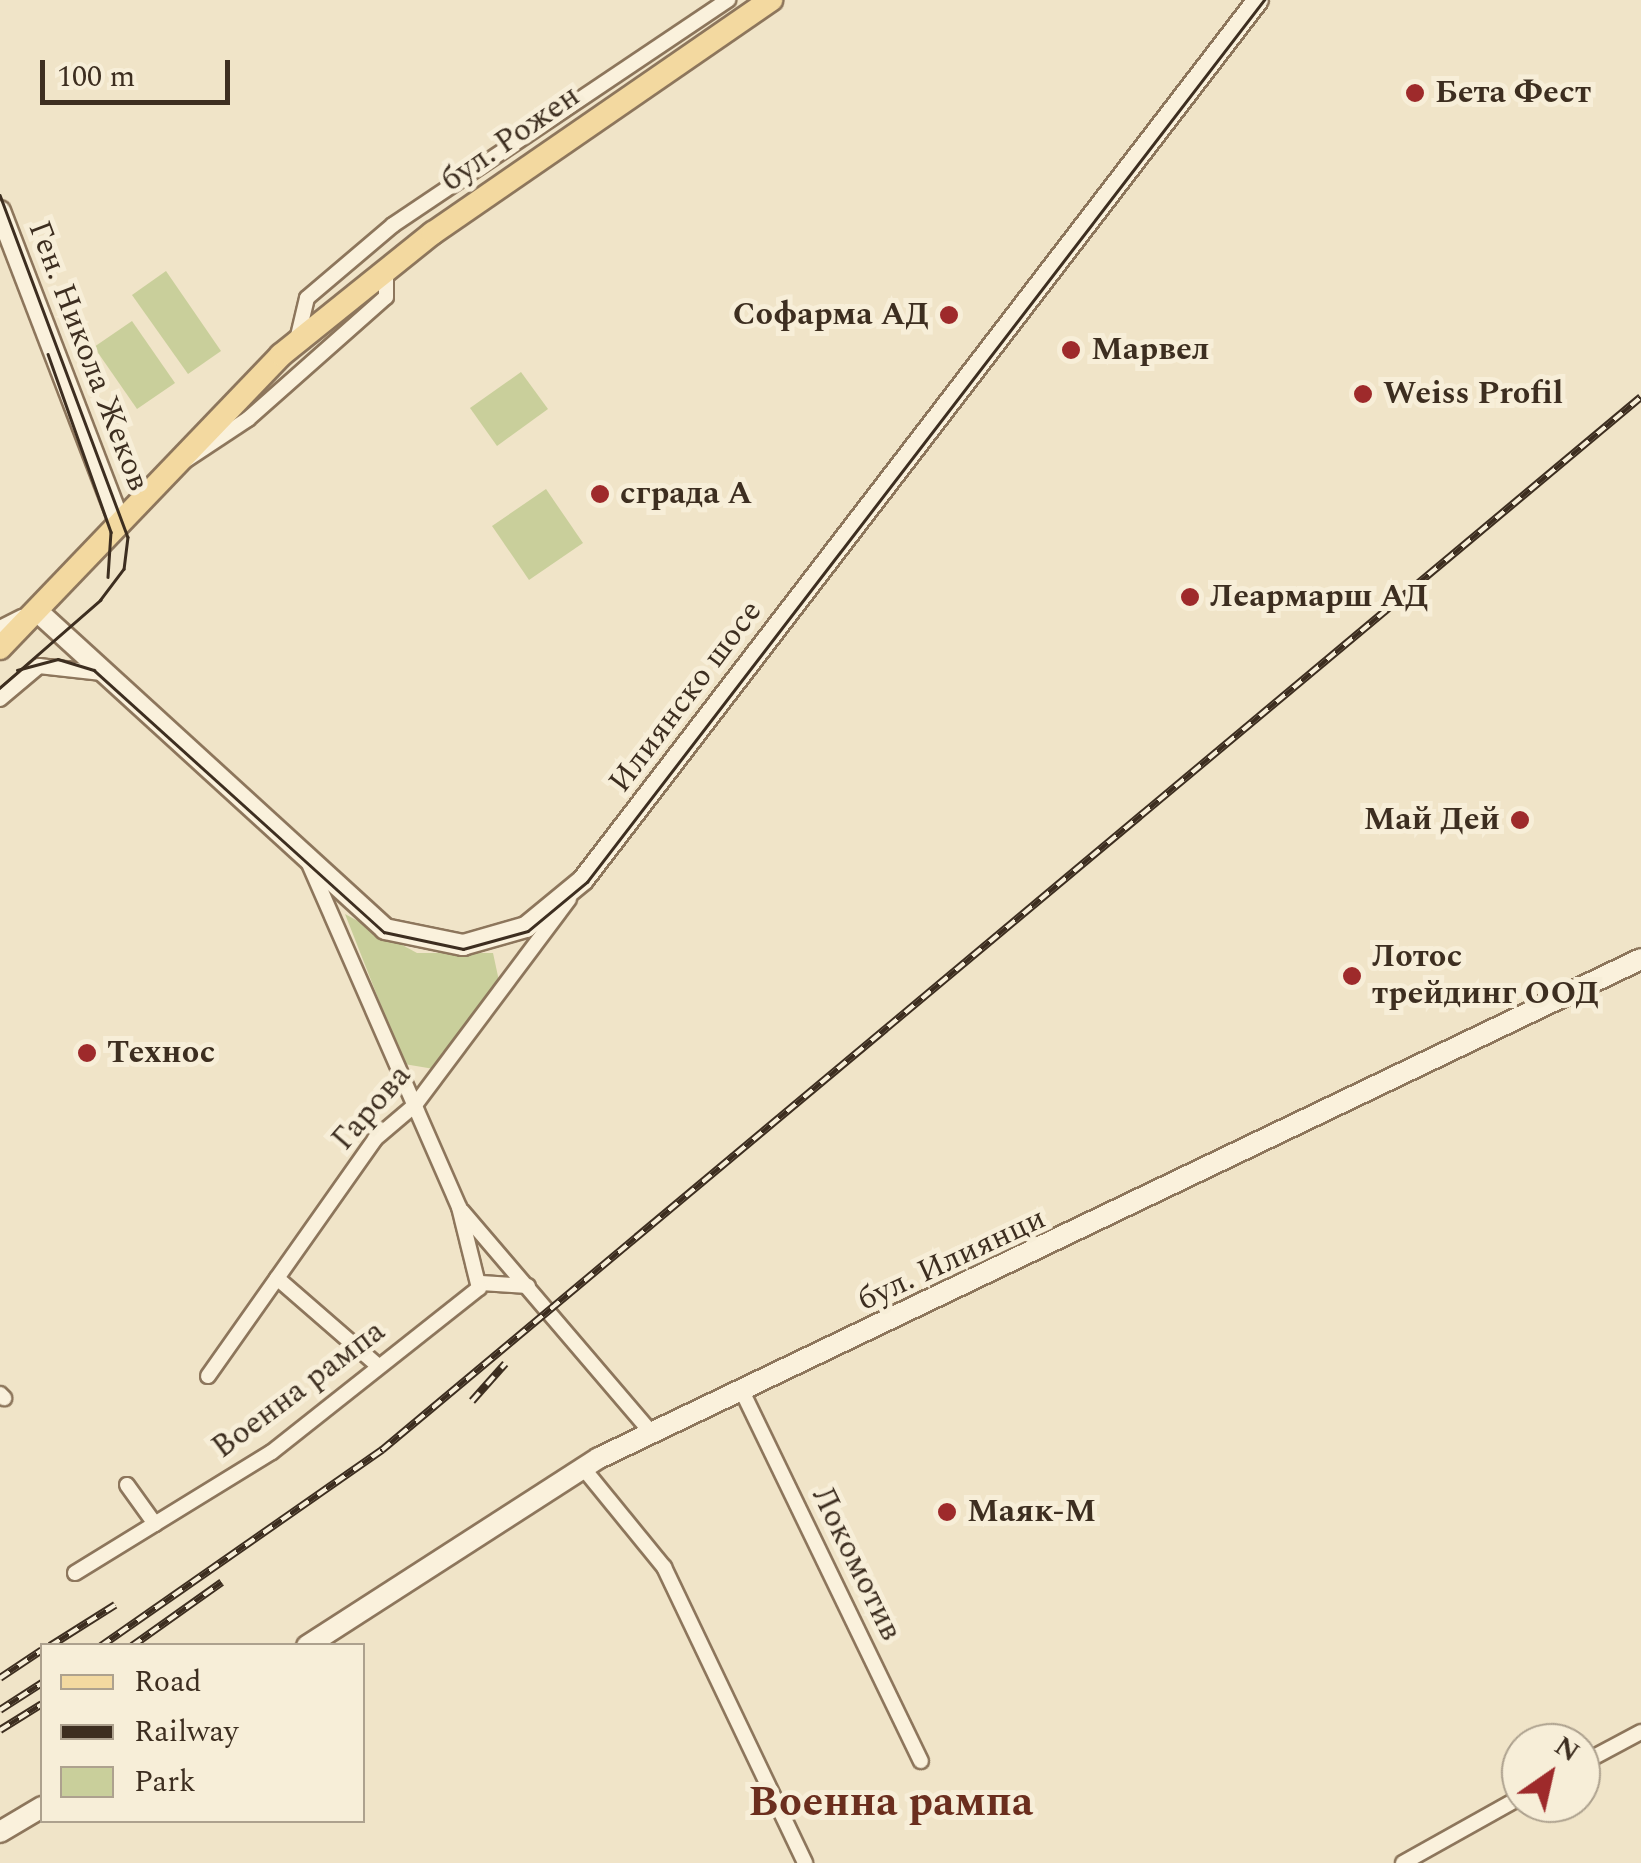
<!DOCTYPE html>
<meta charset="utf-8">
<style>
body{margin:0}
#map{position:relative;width:1641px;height:1863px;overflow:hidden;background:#f0e4c8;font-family:Spectral,serif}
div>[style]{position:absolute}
.green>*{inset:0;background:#c9cf9b}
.roads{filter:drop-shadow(2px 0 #8d765c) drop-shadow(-2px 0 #8d765c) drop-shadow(0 2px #8d765c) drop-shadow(0 -2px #8d765c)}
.street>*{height:14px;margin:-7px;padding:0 7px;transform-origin:7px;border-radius:7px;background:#faf1dc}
.secondary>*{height:20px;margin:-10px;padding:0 10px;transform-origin:10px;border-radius:10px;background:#faf1dc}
.primary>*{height:22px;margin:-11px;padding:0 11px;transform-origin:11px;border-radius:11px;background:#f3d9a0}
.tram>*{height:2.5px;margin:-1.25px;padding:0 1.25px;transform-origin:1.25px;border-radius:1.25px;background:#3d2e20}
.rail>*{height:8px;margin-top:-4px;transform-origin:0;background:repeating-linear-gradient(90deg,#f7eed8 0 11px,#3d2e20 0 22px);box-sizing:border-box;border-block:2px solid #3d2e20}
.dots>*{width:28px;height:28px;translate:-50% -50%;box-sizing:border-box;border:5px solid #f7eed8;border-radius:50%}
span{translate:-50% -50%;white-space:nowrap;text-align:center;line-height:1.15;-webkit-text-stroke:10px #f7eed8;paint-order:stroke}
.poi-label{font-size:32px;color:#3d2e20;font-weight:700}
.left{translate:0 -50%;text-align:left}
.right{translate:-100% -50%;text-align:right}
.street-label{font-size:32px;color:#3d2e20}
.district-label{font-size:42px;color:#6b2e1e;font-weight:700}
.legend{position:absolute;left:40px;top:1643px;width:325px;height:180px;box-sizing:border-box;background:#f7eed8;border:2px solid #ada18e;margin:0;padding:12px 18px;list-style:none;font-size:30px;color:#3d2e20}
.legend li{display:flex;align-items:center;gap:20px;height:50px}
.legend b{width:50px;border:2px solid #ada18e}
.north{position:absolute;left:1501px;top:1723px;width:100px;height:100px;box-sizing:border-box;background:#f7eed8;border:2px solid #ada18e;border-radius:50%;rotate:34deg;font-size:28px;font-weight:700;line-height:40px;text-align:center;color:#3d2e20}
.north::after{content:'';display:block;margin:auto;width:35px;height:45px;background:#9e2a2b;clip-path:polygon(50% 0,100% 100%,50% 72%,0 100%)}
.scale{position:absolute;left:40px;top:60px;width:190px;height:45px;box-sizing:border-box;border:5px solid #3d2e20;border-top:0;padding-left:12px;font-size:30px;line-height:35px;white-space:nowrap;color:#3d2e20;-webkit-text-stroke:8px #f7eed8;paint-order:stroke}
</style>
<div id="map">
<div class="green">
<i style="clip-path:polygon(166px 271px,221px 351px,188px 374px,132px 295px)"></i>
<i style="clip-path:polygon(132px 321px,175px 383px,137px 409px,94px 347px)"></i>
<i style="clip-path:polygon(521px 372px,548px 409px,497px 446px,470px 408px)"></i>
<i style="clip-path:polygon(546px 489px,583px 543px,529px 580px,492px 526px)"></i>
<i style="clip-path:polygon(345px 914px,417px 953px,493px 953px,499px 981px,434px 1069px,404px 1064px)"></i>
</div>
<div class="roads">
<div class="street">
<i style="left:297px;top:340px;width:43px;rotate:-76.6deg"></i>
<i style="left:307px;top:298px;width:113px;rotate:-40.3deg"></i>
<i style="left:393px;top:225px;width:404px;rotate:-33.9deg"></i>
<i style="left:183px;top:462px;width:78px;rotate:-33.5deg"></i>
<i style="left:248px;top:419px;width:184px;rotate:-41.5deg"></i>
<i style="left:386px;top:297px;width:29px;rotate:-90deg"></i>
<i style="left:0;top:628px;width:25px;rotate:-27deg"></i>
<i style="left:0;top:699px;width:51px;rotate:-40.2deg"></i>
<i style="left:39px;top:666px;width:61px;rotate:6.5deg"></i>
<i style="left:462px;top:1211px;width:291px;rotate:49.5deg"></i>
<i style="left:277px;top:1278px;width:133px;rotate:41deg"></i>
<i style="left:481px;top:1283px;width:47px;rotate:3.7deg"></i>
<i style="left:208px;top:1376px;width:290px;rotate:-54.8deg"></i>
<i style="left:375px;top:1139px;width:52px;rotate:-40.4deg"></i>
<i style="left:415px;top:1105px;width:257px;rotate:-53.2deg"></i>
<i style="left:742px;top:1391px;width:411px;rotate:64.2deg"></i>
<i style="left:0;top:1394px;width:6px;rotate:45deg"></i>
<i style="left:584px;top:1469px;width:127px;rotate:50.8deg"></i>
<i style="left:664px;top:1567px;width:328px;rotate:64.5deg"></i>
<i style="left:127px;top:1485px;width:48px;rotate:54.3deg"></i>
<i style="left:75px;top:1573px;width:231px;rotate:-31.6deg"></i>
<i style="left:272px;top:1452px;width:264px;rotate:-38.4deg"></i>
<i style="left:479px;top:1288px;width:83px;rotate:-103.9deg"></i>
<i style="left:459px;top:1207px;width:375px;rotate:-113.6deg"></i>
<i style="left:1581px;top:1764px;width:68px;rotate:-28.1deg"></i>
<i style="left:1403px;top:1863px;width:135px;rotate:-29.2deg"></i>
</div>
<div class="secondary">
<i style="left:0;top:211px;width:334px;rotate:69deg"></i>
<i style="left:36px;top:610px;width:473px;rotate:42.4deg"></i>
<i style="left:385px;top:929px;width:80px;rotate:11.6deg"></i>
<i style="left:463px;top:945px;width:66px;rotate:-15.9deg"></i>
<i style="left:526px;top:927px;width:74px;rotate:-39.5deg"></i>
<i style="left:583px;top:880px;width:1109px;rotate:-52.51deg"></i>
<i style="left:307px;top:1646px;width:347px;rotate:-32.8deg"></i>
<i style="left:599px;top:1458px;width:1155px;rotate:-25.59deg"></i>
<i style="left:0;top:1832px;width:49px;rotate:-30.8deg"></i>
</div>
<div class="primary">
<i style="left:0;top:648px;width:406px;rotate:-46.2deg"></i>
<i style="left:281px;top:355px;width:195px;rotate:-38.8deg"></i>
<i style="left:433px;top:233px;width:411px;rotate:-34.6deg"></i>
</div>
</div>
<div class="tram">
<i style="left:0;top:195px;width:365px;rotate:69.5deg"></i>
<i style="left:128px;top:537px;width:32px;rotate:97deg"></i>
<i style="left:124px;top:569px;width:39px;rotate:127deg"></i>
<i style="left:101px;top:600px;width:134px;rotate:138.9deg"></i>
<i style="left:48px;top:354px;width:189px;rotate:70.5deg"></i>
<i style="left:111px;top:532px;width:45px;rotate:93.8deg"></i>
<i style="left:17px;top:670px;width:42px;rotate:-15deg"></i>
<i style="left:58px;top:659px;width:38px;rotate:17deg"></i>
<i style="left:94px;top:670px;width:391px;rotate:42.1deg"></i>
<i style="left:384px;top:932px;width:81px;rotate:12.1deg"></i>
<i style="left:463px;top:949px;width:67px;rotate:-15.5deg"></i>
<i style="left:528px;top:931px;width:77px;rotate:-39.7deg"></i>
<i style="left:587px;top:882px;width:1112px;rotate:-52.49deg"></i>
</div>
<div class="rail">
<i style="left:472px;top:1401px;width:50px;rotate:-48.3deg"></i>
<i style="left:50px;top:1646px;width:77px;rotate:-32.2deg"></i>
<i style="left:101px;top:1646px;width:343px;rotate:-34.9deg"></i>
<i style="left:382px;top:1450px;width:1641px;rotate:-39.91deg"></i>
<i style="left:132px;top:1646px;width:110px;rotate:-35.4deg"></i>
<i style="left:0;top:1678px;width:50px;rotate:-33.7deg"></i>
<i style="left:0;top:1710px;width:50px;rotate:-32.7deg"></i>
<i style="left:0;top:1730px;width:49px;rotate:-31.8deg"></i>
</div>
<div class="dots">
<i style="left:1415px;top:93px;background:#9e2a2b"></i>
<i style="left:949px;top:315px;background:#9e2a2b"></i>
<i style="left:1071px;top:350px;background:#9e2a2b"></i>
<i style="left:1363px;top:394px;background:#9e2a2b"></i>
<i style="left:600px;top:494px;background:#9e2a2b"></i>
<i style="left:1190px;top:597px;background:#9e2a2b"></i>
<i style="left:1520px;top:820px;background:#9e2a2b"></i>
<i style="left:1352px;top:976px;background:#9e2a2b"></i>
<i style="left:87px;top:1053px;background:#9e2a2b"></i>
<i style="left:947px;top:1512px;background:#9e2a2b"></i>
</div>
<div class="poi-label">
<span class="left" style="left:1435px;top:93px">Бета Фест</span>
<span class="right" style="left:929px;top:315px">Софарма АД</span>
<span class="left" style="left:1091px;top:350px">Марвел</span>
<span class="left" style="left:1383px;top:394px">Weiss Profil</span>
<span class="left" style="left:620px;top:494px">сграда А</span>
<span class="left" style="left:1210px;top:597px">Леармарш АД</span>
<span class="right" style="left:1500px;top:820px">Май Дей</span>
<span class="left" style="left:1372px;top:976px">Лотос<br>трейдинг ООД</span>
<span class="left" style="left:107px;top:1053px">Технос</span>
<span class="left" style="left:967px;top:1512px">Маяк-М</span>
</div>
<div class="street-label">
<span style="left:511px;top:139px;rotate:-35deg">бул. Рожен</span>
<span style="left:88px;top:356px;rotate:69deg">Ген. Никола Жеков</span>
<span style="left:686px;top:697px;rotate:-53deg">Илиянско шосе</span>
<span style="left:372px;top:1108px;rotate:-49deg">Гарова</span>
<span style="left:952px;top:1260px;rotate:-25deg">бул. Илиянци</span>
<span style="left:299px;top:1390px;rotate:-37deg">Военна рампа</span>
<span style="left:856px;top:1564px;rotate:64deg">Локомотив</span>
</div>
<div class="district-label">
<span style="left:891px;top:1803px">Военна рампа</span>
</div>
<ul class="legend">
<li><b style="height:12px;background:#f3d9a0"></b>Road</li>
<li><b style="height:12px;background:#3d2e20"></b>Railway</li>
<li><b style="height:28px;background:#c9cf9b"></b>Park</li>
</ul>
<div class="north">N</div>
<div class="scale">100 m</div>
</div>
